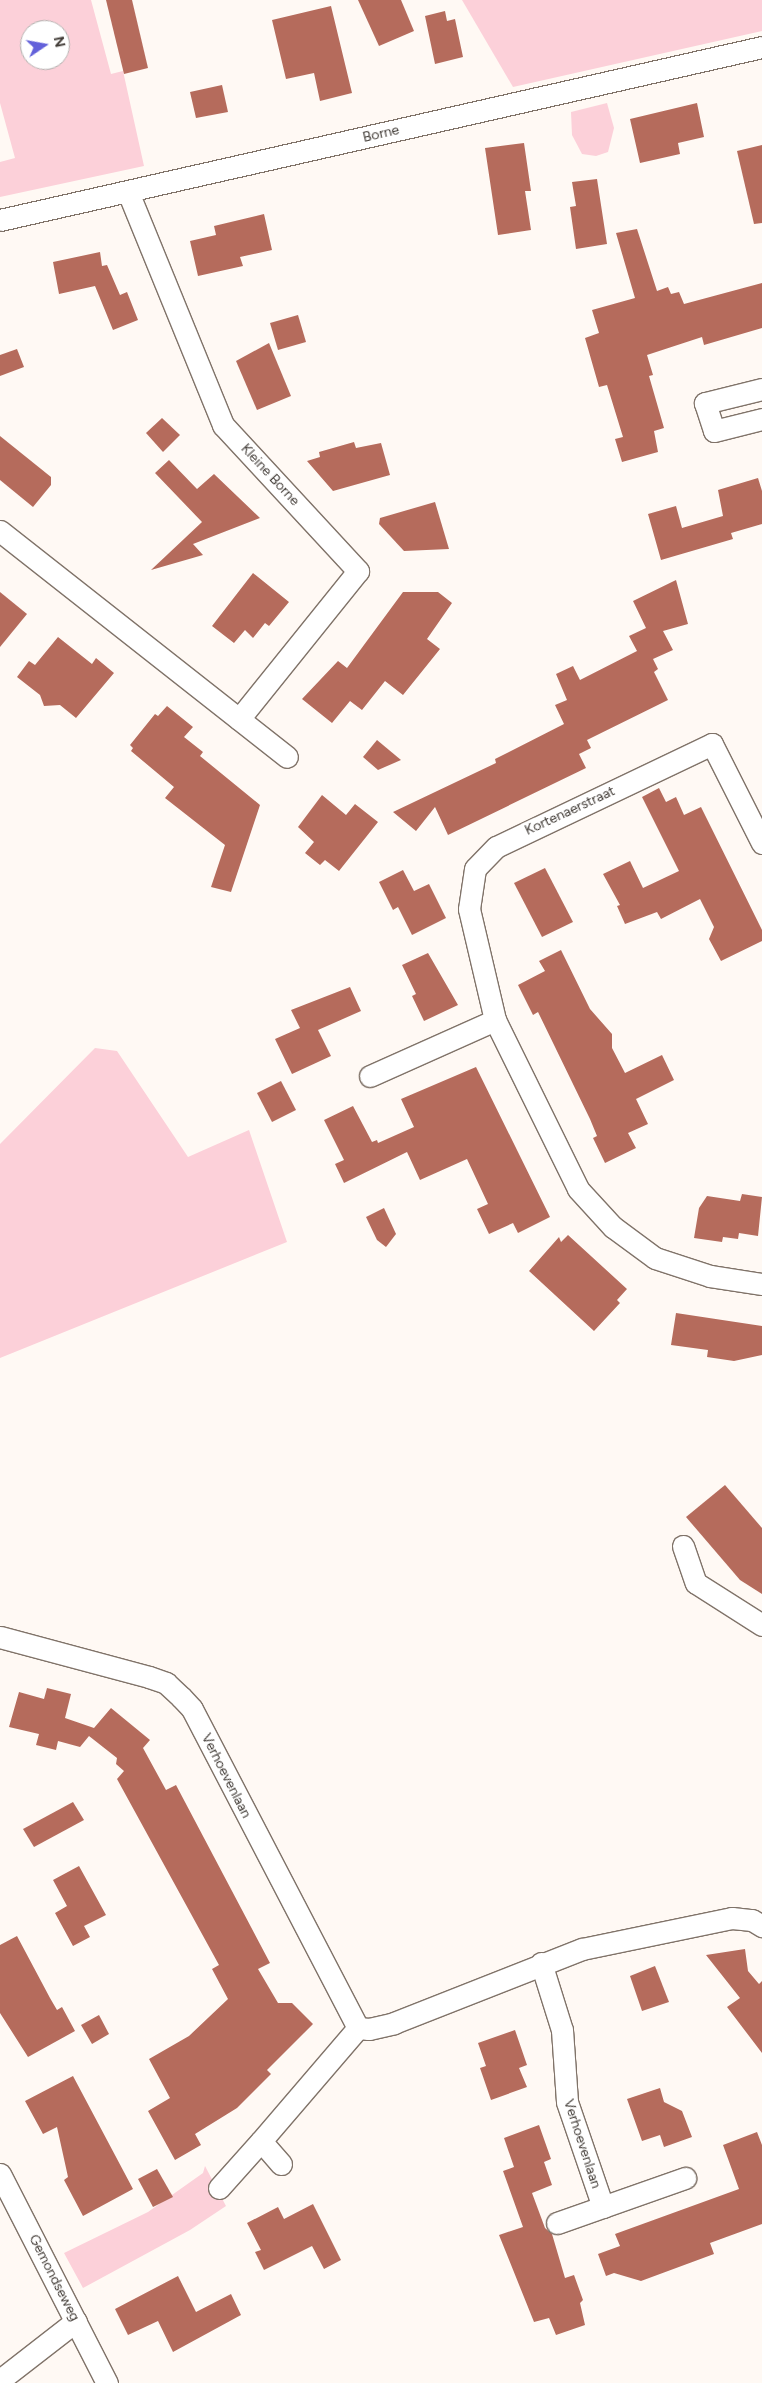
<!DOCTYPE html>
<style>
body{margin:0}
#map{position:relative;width:762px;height:2383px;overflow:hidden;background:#fff9f4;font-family:Figtree,sans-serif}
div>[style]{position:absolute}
.green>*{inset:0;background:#fcd0d9}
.building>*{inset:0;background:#b56b5c}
.roads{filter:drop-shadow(1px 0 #807369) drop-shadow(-1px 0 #807369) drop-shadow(0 1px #807369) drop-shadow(0 -1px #807369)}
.street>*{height:21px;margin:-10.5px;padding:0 10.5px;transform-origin:10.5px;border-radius:10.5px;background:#fff}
span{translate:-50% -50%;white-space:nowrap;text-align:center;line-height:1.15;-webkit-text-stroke:5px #fff;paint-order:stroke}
.street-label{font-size:14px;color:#413b36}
.north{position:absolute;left:20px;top:20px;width:50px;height:50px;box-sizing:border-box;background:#fff;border:1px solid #b3b1af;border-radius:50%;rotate:78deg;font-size:14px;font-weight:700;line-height:20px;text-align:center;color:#413b36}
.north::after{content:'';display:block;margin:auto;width:18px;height:22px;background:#6361da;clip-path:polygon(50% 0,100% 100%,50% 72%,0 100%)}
</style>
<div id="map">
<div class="green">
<i style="clip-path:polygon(evenodd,0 0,91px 0,111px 74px,123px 71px,144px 166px,0 197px,0 162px,15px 158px,0 103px,0 0,30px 30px,60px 30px,60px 60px,30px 60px,30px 30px)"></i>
<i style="clip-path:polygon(462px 0,762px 0,762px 31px,513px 87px)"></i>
<i style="clip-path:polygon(607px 103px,614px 128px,608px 152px,596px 156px,582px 154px,572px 135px,571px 112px)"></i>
<i style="clip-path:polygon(95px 1048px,117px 1051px,188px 1157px,249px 1130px,287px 1242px,0 1358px,0 1144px)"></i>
<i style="clip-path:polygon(205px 2166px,226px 2206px,190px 2230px,83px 2288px,64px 2253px,148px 2212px,203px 2173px)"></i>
</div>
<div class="building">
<i style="clip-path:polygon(106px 0,132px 0,148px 68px,124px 74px)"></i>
<i style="clip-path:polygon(358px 0,401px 0,414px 31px,379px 46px)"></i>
<i style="clip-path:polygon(331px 6px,352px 93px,320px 101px,314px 73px,286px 79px,272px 20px)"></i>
<i style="clip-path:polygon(445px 11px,447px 21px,455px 19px,463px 57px,435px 64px,425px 16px)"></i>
<i style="clip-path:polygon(222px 85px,228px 112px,196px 118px,190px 92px)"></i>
<i style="clip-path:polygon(697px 103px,704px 137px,678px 143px,680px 154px,640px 163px,630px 119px)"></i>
<i style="clip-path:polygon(524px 143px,531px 191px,525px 191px,531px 230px,498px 235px,485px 148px)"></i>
<i style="clip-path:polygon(762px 145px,762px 223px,754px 224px,737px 151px)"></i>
<i style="clip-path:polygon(597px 179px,607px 244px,576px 249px,570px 207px,576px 206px,572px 182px)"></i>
<i style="clip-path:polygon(264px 214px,272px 250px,240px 257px,243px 266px,198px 276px,190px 241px,216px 235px,214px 226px)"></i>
<i style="clip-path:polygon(637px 229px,657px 291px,668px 287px,671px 294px,679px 292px,684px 304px,762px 283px,762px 328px,704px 345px,702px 337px,647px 355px,653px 375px,649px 376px,664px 428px,654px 431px,658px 452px,622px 462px,615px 439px,623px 437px,607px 385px,599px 387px,585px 338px,599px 333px,592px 310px,635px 298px,616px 233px)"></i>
<i style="clip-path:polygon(100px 252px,102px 266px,107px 265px,120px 295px,127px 292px,138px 320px,113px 330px,95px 286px,59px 294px,53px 262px)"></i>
<i style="clip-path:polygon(298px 315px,306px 342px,278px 350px,270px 323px)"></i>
<i style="clip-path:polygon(269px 343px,291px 396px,257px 410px,236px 361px)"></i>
<i style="clip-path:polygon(17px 349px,24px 367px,0 376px,0 355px)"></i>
<i style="clip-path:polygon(162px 418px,180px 435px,163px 452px,146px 433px)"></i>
<i style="clip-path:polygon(0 436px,51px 477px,51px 485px,33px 507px,0 480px)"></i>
<i style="clip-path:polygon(354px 442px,356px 448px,381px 443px,390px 475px,333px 491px,307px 461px,320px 457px,319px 452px)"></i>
<i style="clip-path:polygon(169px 460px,197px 489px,214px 474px,260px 518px,193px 544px,203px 555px,151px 570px,202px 522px,155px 473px)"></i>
<i style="clip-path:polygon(758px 478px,762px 491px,762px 524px,731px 533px,733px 539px,661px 560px,648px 514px,676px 506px,682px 528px,723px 516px,718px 490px)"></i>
<i style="clip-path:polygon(435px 502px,449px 549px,404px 551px,379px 524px,380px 518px)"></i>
<i style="clip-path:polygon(253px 573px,289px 602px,269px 626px,265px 623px,253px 638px,245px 630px,234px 643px,212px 626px)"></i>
<i style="clip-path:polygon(676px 580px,688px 624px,663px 631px,673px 650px,653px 659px,658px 669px,654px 672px,668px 700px,587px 740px,591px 748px,579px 754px,586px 768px,448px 835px,435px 807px,416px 831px,393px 812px,496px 763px,495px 759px,564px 724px,555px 705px,567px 700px,556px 674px,573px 666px,580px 680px,637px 651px,629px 636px,646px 628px,633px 601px)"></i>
<i style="clip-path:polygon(0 592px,27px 614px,0 647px)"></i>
<i style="clip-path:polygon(403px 592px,438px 592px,452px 603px,427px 639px,440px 649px,403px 695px,385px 681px,362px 710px,350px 701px,332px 723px,302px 699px,338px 661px,347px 668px)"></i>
<i style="clip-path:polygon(58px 637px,92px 664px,96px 658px,114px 673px,76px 718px,60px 705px,44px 706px,40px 695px,17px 677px,29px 661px,35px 665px)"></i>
<i style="clip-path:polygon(167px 706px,193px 727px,184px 737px,203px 752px,200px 756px,260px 805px,231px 892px,211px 887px,225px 845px,165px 798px,174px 787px,131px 751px,133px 748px,130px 745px,155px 714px,158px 716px)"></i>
<i style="clip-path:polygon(377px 740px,401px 760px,378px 770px,363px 757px)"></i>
<i style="clip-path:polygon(659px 788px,666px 802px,676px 797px,684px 815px,701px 807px,762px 930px,762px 941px,721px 961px,709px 939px,714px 927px,700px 899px,661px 919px,657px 912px,625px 924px,617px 906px,620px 905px,603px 874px,630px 861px,643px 888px,679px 871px,642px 797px)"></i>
<i style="clip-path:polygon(322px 795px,346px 815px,355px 804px,378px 822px,339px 871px,325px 860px,320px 865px,305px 853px,314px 842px,298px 827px)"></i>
<i style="clip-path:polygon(545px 868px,573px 922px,542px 937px,514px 883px)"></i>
<i style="clip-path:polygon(403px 870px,414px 891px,429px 884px,446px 918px,412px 935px,398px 907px,393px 910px,379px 882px)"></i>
<i style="clip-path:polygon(561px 950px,590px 1009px,612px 1034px,612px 1048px,625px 1073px,662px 1055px,674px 1080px,636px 1099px,648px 1124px,628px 1133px,636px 1148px,605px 1163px,593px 1138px,597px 1136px,590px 1119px,538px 1012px,533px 1015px,518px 985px,545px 971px,539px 961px)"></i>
<i style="clip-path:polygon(428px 953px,458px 1005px,424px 1021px,412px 996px,416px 994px,402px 965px)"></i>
<i style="clip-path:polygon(350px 987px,361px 1011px,318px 1030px,331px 1056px,292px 1074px,275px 1039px,300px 1028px,291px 1010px)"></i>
<i style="clip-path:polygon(476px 1067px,550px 1217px,518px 1233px,513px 1223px,489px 1234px,477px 1209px,488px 1204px,467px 1159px,420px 1180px,407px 1152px,344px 1183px,335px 1164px,344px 1160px,324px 1120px,353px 1106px,372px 1142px,377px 1140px,378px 1143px,414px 1127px,401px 1099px)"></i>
<i style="clip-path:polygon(281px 1081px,296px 1110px,272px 1122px,257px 1093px)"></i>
<i style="clip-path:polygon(742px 1194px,762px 1197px,758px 1236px,739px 1233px,738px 1239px,723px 1237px,722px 1242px,694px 1238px,699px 1208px,707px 1196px,740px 1201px)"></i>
<i style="clip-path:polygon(384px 1208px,396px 1234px,386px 1247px,377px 1240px,366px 1217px)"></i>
<i style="clip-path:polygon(568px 1235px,627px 1289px,617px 1300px,620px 1303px,594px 1331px,529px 1271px,559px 1237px,561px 1242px)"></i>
<i style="clip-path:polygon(676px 1313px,762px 1326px,762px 1355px,734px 1361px,707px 1357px,708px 1350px,671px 1345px)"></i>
<i style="clip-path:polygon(725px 1485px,762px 1528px,762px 1594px,740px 1580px,686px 1517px)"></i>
<i style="clip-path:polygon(47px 1688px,71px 1694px,65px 1718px,94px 1728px,111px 1708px,150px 1740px,143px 1748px,166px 1790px,176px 1785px,270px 1963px,258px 1969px,278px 2003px,292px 2003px,313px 2024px,267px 2070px,271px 2074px,237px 2108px,195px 2134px,201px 2145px,175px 2160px,148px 2111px,170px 2098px,149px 2059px,189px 2036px,228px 1999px,212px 1969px,219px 1965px,117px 1779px,124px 1771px,116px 1764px,117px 1758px,89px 1736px,80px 1747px,58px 1741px,56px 1750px,36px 1745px,39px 1734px,9px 1727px,19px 1692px,44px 1699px)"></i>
<i style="clip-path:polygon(73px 1802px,84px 1820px,34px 1847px,23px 1829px)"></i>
<i style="clip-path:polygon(79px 1866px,106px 1915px,84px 1926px,90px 1937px,73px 1946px,55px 1913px,67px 1906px,53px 1880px)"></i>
<i style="clip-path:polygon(17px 1936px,50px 1998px,57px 2010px,62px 2007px,75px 2031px,28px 2057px,0 2013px,0 1945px)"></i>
<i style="clip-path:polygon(745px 1949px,748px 1971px,759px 1984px,762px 1981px,762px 2053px,727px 2007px,740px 1998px,706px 1955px)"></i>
<i style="clip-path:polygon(655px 1966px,669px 2002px,642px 2011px,630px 1976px)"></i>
<i style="clip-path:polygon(99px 2015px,109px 2034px,92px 2044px,81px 2025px)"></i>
<i style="clip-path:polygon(515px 2030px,527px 2065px,519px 2068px,527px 2087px,491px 2100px,480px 2068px,486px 2066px,478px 2043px)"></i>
<i style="clip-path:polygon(73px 2076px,133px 2189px,83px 2216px,64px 2180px,68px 2177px,57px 2127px,43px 2134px,25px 2101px)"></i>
<i style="clip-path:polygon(660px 2088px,664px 2102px,682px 2111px,692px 2137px,664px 2147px,660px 2135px,642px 2141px,627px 2099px)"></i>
<i style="clip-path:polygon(539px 2125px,551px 2159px,544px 2162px,552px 2185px,532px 2193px,545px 2228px,552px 2234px,565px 2278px,574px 2275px,583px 2300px,580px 2303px,585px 2325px,556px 2335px,549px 2318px,534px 2322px,499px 2235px,523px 2227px,503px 2171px,514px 2167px,504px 2138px)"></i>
<i style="clip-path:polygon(757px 2132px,762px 2145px,762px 2224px,710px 2243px,714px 2254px,641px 2281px,614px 2273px,606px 2276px,598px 2254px,620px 2246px,615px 2234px,739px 2189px,723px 2145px)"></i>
<i style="clip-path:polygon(157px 2169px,173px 2197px,153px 2207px,138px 2179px)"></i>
<i style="clip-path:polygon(313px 2204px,341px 2260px,324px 2269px,312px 2246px,264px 2270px,255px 2252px,261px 2250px,247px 2223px,278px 2207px,284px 2219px)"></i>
<i style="clip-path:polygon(178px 2276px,196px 2312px,231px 2294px,241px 2315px,173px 2352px,158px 2321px,128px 2335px,115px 2309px)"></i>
</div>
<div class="roads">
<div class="street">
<i style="left:128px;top:192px;width:252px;rotate:67.8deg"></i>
<i style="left:223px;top:425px;width:199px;rotate:47.2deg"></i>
<i style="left:358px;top:571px;width:190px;rotate:128.8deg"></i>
<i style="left:0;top:220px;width:781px;rotate:-12.79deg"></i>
<i style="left:762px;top:389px;width:59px;rotate:166.2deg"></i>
<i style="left:705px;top:403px;width:29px;rotate:72deg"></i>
<i style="left:714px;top:431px;width:49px;rotate:-14deg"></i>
<i style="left:0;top:531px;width:365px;rotate:38.2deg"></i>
<i style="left:762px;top:843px;width:111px;rotate:-116.8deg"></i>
<i style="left:712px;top:744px;width:239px;rotate:154.5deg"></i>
<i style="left:496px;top:847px;width:30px;rotate:134deg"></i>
<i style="left:475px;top:869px;width:40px;rotate:98.5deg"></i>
<i style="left:469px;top:909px;width:114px;rotate:76.8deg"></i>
<i style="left:495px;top:1020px;width:188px;rotate:63.8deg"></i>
<i style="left:578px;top:1189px;width:52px;rotate:47.4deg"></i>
<i style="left:613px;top:1227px;width:52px;rotate:36.4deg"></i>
<i style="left:655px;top:1258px;width:58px;rotate:18.1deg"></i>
<i style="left:710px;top:1276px;width:53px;rotate:8.7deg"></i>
<i style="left:370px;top:1076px;width:137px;rotate:-24.1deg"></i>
<i style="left:683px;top:1546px;width:39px;rotate:71deg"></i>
<i style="left:696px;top:1583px;width:78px;rotate:32.5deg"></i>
<i style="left:0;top:1637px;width:154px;rotate:15deg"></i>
<i style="left:149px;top:1677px;width:18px;rotate:19deg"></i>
<i style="left:166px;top:1683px;width:21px;rotate:43deg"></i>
<i style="left:181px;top:1697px;width:16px;rotate:47deg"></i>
<i style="left:192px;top:1709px;width:360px;rotate:62.5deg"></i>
<i style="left:541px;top:1963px;width:70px;rotate:72.6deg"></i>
<i style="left:562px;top:2030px;width:72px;rotate:86deg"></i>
<i style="left:567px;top:2102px;width:111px;rotate:71.1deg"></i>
<i style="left:358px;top:2028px;width:11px;rotate:5deg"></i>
<i style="left:369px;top:2029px;width:26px;rotate:-13deg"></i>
<i style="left:394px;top:2023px;width:202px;rotate:-21.5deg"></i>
<i style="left:582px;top:1949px;width:153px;rotate:-11.7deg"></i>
<i style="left:732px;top:1918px;width:20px;rotate:6deg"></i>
<i style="left:752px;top:1920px;width:12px;rotate:31deg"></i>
<i style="left:281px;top:2164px;width:30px;rotate:-131deg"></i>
<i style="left:261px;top:2141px;width:149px;rotate:-49.4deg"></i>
<i style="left:0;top:2174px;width:235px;rotate:62.9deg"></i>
<i style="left:219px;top:2188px;width:63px;rotate:-48.2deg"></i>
<i style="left:557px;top:2223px;width:136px;rotate:-19.4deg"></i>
<i style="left:0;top:2380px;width:96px;rotate:-37.8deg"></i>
</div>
</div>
<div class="street-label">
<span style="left:381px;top:134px;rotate:-13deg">Borne</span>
<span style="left:270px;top:475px;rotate:47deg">Kleine Borne</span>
<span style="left:570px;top:811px;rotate:-25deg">Kortenaerstraat</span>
<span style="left:226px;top:1776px;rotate:63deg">Verhoevenlaan</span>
<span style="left:582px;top:2144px;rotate:72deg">Verhoevenlaan</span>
<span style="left:54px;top:2278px;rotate:63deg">Gemondseweg</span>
</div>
<div class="north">N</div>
</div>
